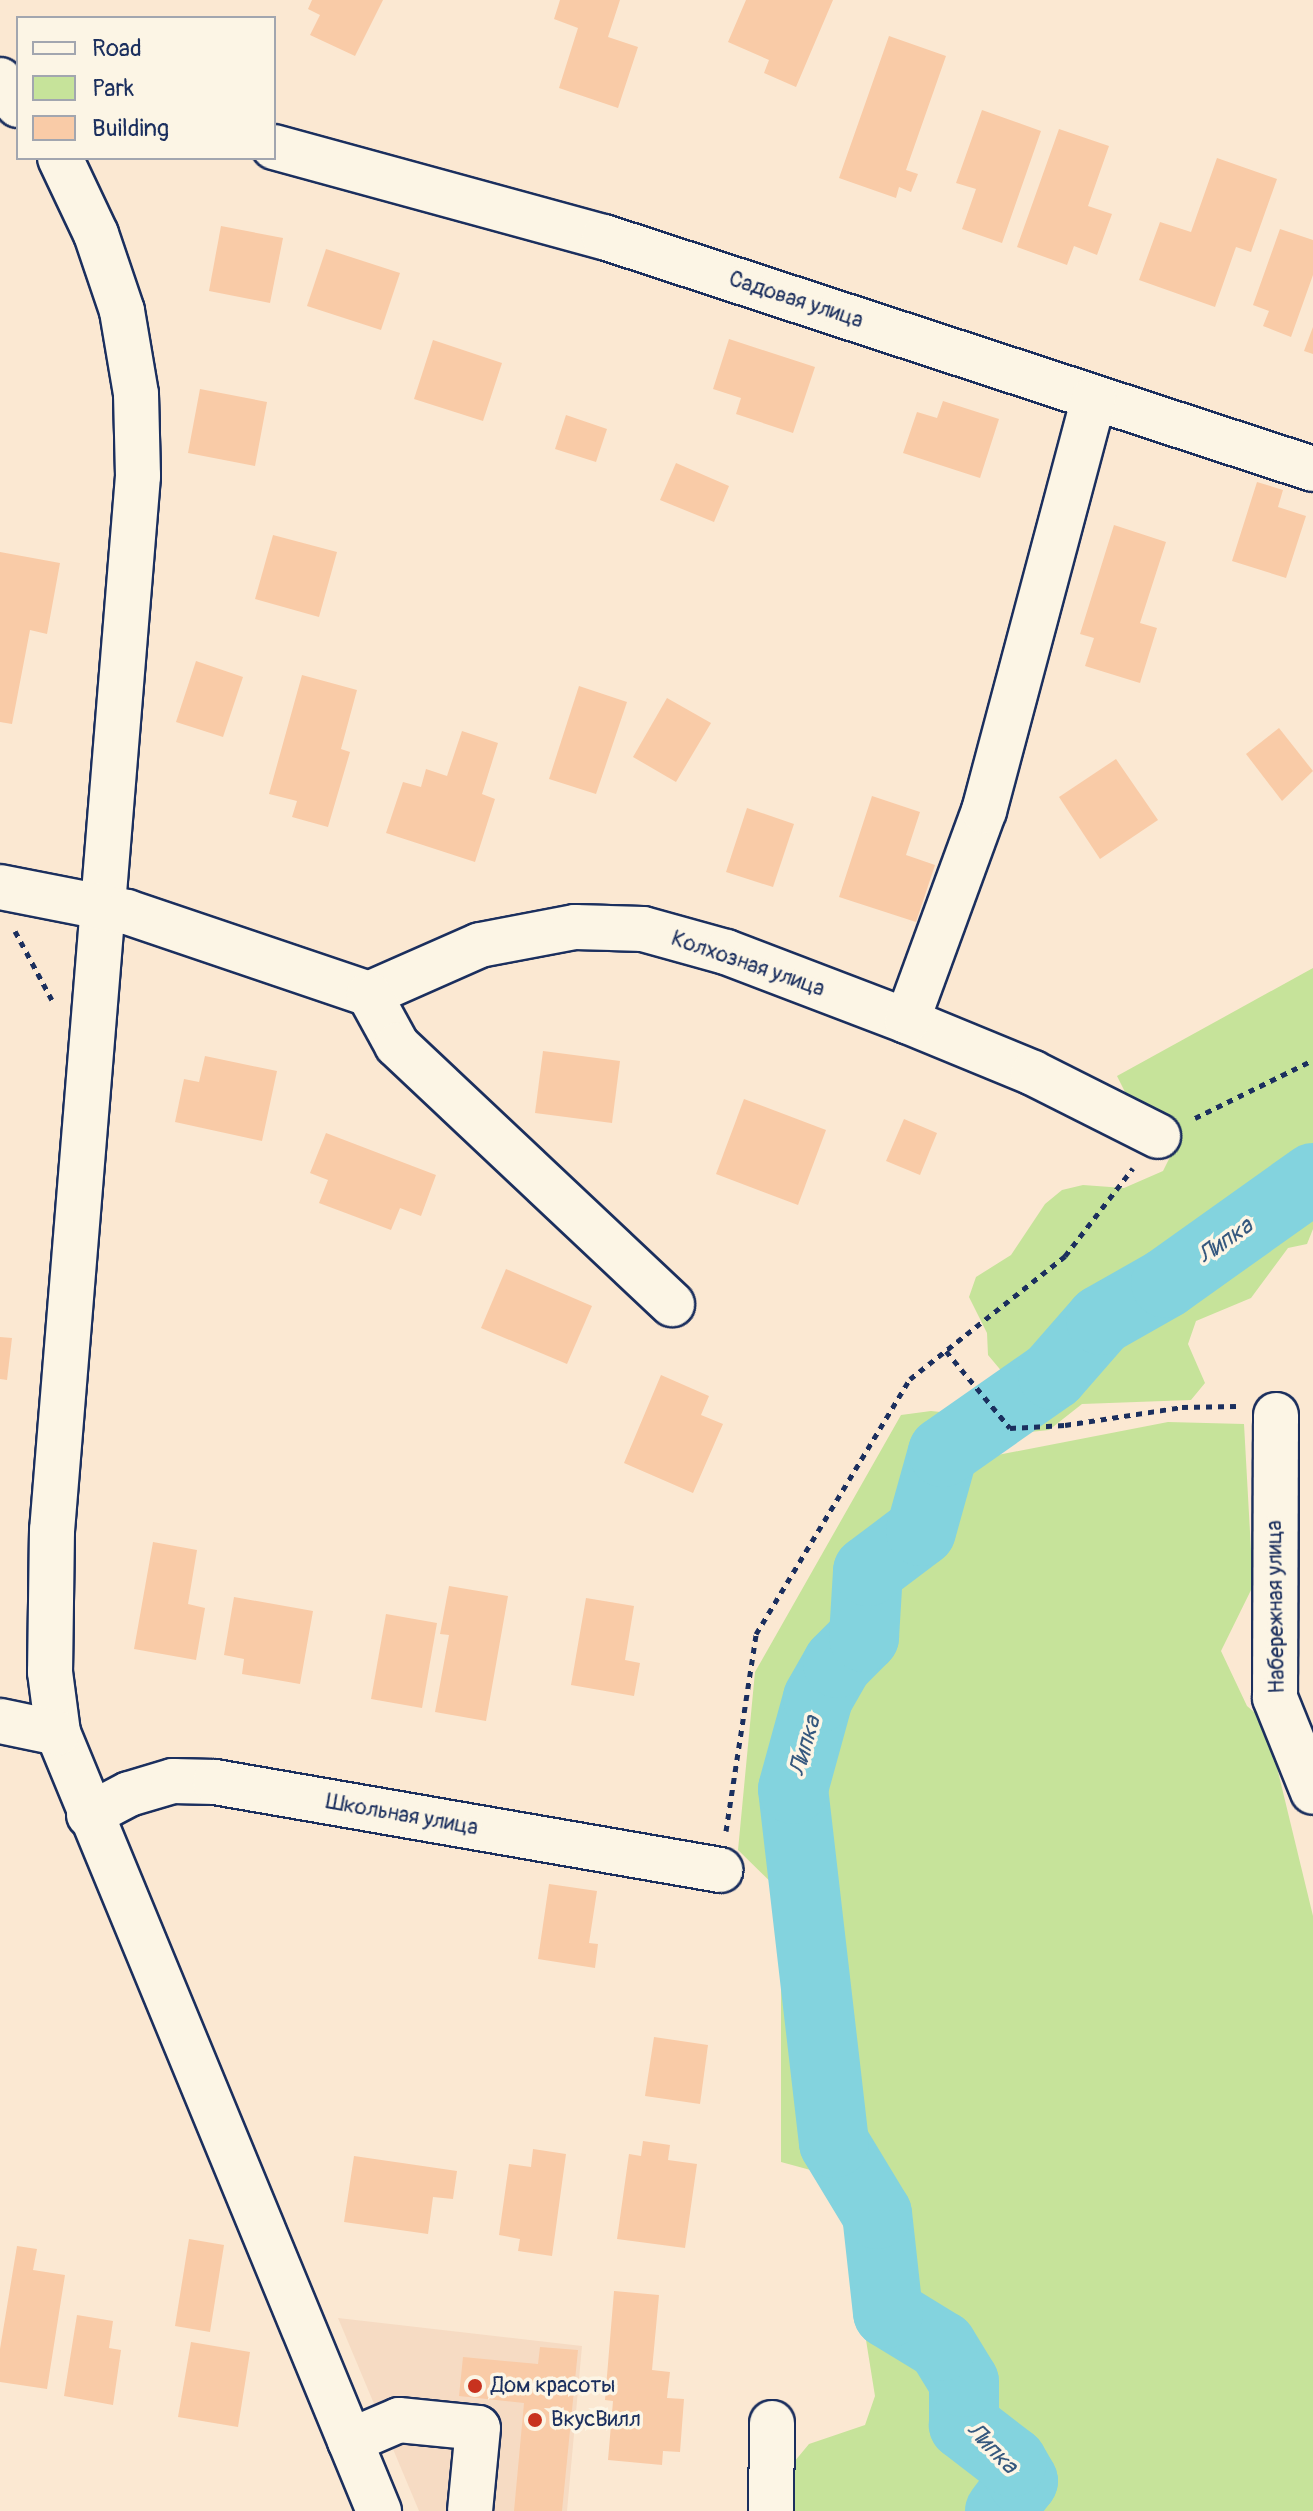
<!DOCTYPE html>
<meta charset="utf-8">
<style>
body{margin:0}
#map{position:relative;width:1313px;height:2511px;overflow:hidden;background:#fbe8d2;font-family:Pangolin,sans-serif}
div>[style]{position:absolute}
.built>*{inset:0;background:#f6dbc3}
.green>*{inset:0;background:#c6e39a}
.river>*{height:70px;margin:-35px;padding:0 35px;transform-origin:35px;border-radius:35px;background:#83d3de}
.building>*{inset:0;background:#f9cba7}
.path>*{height:5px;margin-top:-2.5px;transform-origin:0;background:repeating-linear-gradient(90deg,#1b2f5e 0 6px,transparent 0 12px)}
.roads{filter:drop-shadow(2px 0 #1b2f5e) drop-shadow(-2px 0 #1b2f5e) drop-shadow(0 2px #1b2f5e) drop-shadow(0 -2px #1b2f5e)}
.minor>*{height:44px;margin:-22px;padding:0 22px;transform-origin:22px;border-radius:22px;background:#fcf5e5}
.dots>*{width:22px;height:22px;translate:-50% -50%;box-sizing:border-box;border:4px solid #fcf5e5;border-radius:50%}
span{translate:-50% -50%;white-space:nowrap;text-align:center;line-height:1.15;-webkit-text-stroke:7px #fcf5e5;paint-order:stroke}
.street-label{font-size:22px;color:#1b2f5e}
.poi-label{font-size:22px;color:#1b2f5e}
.left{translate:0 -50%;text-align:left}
.water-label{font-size:24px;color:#35587e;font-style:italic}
.legend{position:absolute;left:16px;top:16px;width:260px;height:144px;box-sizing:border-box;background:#fcf5e5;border:2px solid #a2a6af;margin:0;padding:10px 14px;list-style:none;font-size:24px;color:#1b2f5e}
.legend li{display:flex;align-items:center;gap:16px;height:40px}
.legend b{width:40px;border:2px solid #a2a6af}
</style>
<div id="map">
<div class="built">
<i style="clip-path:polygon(338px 2318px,582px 2346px,567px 2511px,419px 2511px)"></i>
</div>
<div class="green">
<i style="clip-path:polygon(1313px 968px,1313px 1229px,1307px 1244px,1288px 1248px,1251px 1298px,1196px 1321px,1188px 1344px,1205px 1383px,1191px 1400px,1082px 1404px,1049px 1430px,1030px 1432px,1014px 1422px,1005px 1405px,1014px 1386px,988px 1355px,987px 1333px,969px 1297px,976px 1277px,1011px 1255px,1045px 1204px,1062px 1190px,1083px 1185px,1124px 1188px,1163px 1171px,1172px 1153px,1172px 1134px,1161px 1117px,1126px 1094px,1117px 1076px)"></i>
<i style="clip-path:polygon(931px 1411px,960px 1414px,982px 1458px,1168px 1422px,1244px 1424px,1253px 1586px,1221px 1651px,1247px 1706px,1266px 1722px,1313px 1916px,1313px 2511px,790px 2511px,789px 2468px,809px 2444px,865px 2425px,875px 2396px,840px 2178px,781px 2162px,781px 1892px,738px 1850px,755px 1672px,901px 1415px)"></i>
</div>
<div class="river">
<i style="left:1000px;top:2511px;width:38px;rotate:-53deg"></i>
<i style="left:1023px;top:2481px;width:22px;rotate:-120deg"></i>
<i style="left:1012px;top:2462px;width:61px;rotate:-142.4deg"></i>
<i style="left:964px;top:2425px;width:43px;rotate:-90deg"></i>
<i style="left:964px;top:2382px;width:42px;rotate:-121.4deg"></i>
<i style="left:942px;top:2346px;width:63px;rotate:-148.6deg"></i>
<i style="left:888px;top:2313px;width:100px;rotate:-96.3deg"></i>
<i style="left:877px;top:2214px;width:83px;rotate:-121.2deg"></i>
<i style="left:834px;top:2143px;width:356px;rotate:-96.6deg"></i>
<i style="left:793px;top:1789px;width:94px;rotate:-74.6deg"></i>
<i style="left:818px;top:1698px;width:40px;rotate:-60.3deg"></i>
<i style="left:838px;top:1663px;width:37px;rotate:-45deg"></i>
<i style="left:864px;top:1637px;width:66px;rotate:-86.5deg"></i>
<i style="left:868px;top:1571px;width:66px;rotate:-37deg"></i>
<i style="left:921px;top:1531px;width:82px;rotate:-74.4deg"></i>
<i style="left:943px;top:1452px;width:134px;rotate:-35deg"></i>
<i style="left:1053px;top:1375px;width:73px;rotate:-48.9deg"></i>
<i style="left:1101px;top:1320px;width:75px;rotate:-29.6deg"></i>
<i style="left:1166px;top:1283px;width:181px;rotate:-35.5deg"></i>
</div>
<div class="building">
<i style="clip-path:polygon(312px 0,383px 0,355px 56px,310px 35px,320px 15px,308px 9px)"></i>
<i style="clip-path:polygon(560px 0,620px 0,608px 37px,638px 47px,618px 108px,559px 88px,578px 28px,554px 19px)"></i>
<i style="clip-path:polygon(746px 0,833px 0,796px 87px,764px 73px,769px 60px,728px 42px)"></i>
<i style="clip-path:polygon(889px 36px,946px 56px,906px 170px,918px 174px,911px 192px,899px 187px,896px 198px,839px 178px)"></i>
<i style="clip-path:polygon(982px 110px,1041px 131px,1002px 243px,962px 229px,976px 189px,956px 183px)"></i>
<i style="clip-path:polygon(1059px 129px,1109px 146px,1088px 206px,1112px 214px,1097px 255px,1074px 246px,1067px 265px,1017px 247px)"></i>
<i style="clip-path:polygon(1217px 158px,1277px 179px,1251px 252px,1236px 247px,1215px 307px,1139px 280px,1160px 222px,1191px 232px)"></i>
<i style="clip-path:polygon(221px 226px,283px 238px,270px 303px,209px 291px)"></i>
<i style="clip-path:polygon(1280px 229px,1313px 240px,1313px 275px,1291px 337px,1263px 326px,1269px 311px,1253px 305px)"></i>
<i style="clip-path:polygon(326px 249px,400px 273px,381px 330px,307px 306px)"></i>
<i style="clip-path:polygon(1313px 327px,1313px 354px,1304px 351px)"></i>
<i style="clip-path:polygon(729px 339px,815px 367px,793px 433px,736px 414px,741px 398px,713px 389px)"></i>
<i style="clip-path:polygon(433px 340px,502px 363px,483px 421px,414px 399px)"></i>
<i style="clip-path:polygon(200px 389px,267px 402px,255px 466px,188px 453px)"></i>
<i style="clip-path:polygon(943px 401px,999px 419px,980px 478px,903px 453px,917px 412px,937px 418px)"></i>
<i style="clip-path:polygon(566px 415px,607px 429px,596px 462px,555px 449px)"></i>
<i style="clip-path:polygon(676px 463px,729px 486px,714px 522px,660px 500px)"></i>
<i style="clip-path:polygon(1257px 482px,1283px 490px,1278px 507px,1306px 516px,1286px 578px,1232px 561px)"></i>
<i style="clip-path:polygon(1114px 525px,1166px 542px,1140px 623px,1157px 628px,1140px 683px,1085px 666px,1094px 638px,1080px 634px)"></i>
<i style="clip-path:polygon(273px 535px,337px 552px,319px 617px,255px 599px)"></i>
<i style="clip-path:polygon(0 552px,60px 563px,47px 634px,30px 630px,12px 724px,0 722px)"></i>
<i style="clip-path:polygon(196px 661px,243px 677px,223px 737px,176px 722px)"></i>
<i style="clip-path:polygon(302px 675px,357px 690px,341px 749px,350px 752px,328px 827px,292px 817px,297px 801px,269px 794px)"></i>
<i style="clip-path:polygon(579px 686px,627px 702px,596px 794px,549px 779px)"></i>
<i style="clip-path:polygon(667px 698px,711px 723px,676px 782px,633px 757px)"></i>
<i style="clip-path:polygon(1279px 728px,1313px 771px,1282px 801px,1246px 754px)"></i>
<i style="clip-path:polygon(462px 731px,498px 743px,482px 794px,495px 799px,475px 862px,386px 833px,403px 782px,421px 787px,426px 769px,447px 776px)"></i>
<i style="clip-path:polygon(1116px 759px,1158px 820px,1100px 859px,1059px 797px)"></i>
<i style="clip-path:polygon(872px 796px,920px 812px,906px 855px,935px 865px,916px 922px,839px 897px)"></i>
<i style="clip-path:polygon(747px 808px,794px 824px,773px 887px,726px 872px)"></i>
<i style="clip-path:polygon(543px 1051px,620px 1061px,612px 1123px,535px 1113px)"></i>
<i style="clip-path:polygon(205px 1056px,277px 1071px,262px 1141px,175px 1122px,184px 1079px,199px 1082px)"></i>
<i style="clip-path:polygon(744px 1099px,826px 1130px,798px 1205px,716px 1174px)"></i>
<i style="clip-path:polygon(904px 1119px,937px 1133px,920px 1175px,886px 1161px)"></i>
<i style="clip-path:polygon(326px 1133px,436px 1175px,421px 1216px,400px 1208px,391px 1230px,319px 1203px,328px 1180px,310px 1173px)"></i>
<i style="clip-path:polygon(506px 1269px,592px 1306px,567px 1364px,481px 1328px)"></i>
<i style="clip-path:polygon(0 1337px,12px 1338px,7px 1380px,0 1379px)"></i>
<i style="clip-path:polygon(661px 1375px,709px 1396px,701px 1415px,723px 1424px,693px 1493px,624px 1463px)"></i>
<i style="clip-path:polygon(153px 1542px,197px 1550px,188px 1604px,205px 1608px,196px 1660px,134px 1649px)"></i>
<i style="clip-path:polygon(449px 1586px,508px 1596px,486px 1721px,435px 1712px,449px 1635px,440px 1634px)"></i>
<i style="clip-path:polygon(234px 1597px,313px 1611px,300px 1684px,242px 1674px,244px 1659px,224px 1655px)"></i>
<i style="clip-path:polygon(586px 1598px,634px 1606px,625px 1660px,640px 1663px,634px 1696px,571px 1685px)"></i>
<i style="clip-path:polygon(386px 1614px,437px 1623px,422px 1708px,371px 1699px)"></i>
<i style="clip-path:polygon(549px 1884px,597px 1891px,589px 1943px,598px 1944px,595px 1968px,538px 1959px)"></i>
<i style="clip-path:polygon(654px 2037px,708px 2045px,700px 2104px,645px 2096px)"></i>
<i style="clip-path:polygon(643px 2141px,670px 2145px,668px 2160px,697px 2164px,685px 2248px,617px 2239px,629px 2154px,641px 2156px)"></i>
<i style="clip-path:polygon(533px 2149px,566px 2154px,552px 2256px,518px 2251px,520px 2239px,499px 2235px,509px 2164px,531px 2167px)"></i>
<i style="clip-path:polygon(354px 2156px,457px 2171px,453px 2199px,433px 2197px,428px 2234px,344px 2222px)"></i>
<i style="clip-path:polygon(189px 2239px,224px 2245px,210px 2332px,175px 2326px)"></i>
<i style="clip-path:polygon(17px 2246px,37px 2249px,33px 2270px,65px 2275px,47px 2389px,0 2382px,0 2349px)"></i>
<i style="clip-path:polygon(614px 2291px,659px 2295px,652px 2370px,670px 2372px,667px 2398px,684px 2399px,680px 2452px,663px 2451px,662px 2465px,608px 2460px,613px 2401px,605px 2400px)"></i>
<i style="clip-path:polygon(77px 2315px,113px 2321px,109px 2348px,121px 2350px,113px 2405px,64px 2396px)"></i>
<i style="clip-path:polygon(191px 2342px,250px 2352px,238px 2427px,178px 2417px)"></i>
<i style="clip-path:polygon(540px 2347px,578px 2350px,562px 2511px,514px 2511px,524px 2403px,459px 2396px,463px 2357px,538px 2364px)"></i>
</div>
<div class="path">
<i style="left:15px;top:931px;width:78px;rotate:61.8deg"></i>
<i style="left:1195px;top:1118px;width:131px;rotate:-26.2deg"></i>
<i style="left:946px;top:1351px;width:100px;rotate:50.3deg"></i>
<i style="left:1010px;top:1428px;width:55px;rotate:-3.1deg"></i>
<i style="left:1065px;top:1425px;width:118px;rotate:-8.7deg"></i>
<i style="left:1182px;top:1407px;width:54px;rotate:-1.1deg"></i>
<i style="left:726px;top:1831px;width:199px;rotate:-81.3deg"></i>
<i style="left:756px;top:1634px;width:298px;rotate:-58.9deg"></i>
<i style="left:910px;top:1379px;width:198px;rotate:-38.4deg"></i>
<i style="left:1065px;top:1256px;width:111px;rotate:-52.3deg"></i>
</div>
<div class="roads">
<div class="minor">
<i style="left:0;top:80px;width:31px;rotate:54deg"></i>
<i style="left:274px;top:147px;width:342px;rotate:15.3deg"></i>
<i style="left:604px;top:237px;width:746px;rotate:18.12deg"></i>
<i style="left:60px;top:158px;width:84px;rotate:64.7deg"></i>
<i style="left:96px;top:234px;width:81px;rotate:71.3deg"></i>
<i style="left:122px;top:311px;width:84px;rotate:80.4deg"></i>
<i style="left:136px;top:394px;width:82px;rotate:88.6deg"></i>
<i style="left:138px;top:476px;width:1058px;rotate:94.66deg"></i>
<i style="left:52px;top:1530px;width:142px;rotate:90.8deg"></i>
<i style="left:50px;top:1672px;width:62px;rotate:82.5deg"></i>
<i style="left:58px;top:1733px;width:842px;rotate:67.58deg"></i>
<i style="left:0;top:887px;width:129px;rotate:11.1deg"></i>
<i style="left:127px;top:912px;width:256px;rotate:18.7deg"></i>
<i style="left:369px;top:994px;width:121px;rotate:-23.8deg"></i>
<i style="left:480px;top:945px;width:97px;rotate:-10.7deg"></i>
<i style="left:575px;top:927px;width:68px;rotate:1.7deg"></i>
<i style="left:643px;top:929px;width:86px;rotate:15.5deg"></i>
<i style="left:726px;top:952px;width:194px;rotate:20.9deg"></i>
<i style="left:907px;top:1021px;width:136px;rotate:22.4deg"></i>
<i style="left:1033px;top:1073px;width:140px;rotate:26.7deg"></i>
<i style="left:369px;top:994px;width:58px;rotate:61.2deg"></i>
<i style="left:397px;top:1045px;width:378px;rotate:43.3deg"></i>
<i style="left:907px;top:1021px;width:224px;rotate:-69.9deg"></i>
<i style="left:984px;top:811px;width:427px;rotate:-75.1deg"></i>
<i style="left:1276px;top:1415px;width:283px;rotate:90.2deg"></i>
<i style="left:1275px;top:1698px;width:101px;rotate:68deg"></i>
<i style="left:0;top:1721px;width:59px;rotate:11.7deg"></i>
<i style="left:89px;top:1815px;width:45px;rotate:-27.7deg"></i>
<i style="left:129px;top:1794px;width:46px;rotate:-16.5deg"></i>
<i style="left:173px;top:1781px;width:42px;rotate:1.4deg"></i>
<i style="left:215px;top:1782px;width:513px;rotate:9.88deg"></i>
<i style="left:350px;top:2441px;width:53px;rotate:-23.2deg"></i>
<i style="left:399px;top:2420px;width:79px;rotate:5.8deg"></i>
<i style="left:478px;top:2428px;width:83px;rotate:95.5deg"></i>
<i style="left:771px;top:2511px;width:88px;rotate:-89.3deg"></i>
</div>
</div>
<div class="dots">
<i style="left:475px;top:2386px;background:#c8321e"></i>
<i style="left:535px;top:2420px;background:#c8321e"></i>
</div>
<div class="street-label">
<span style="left:796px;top:300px;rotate:18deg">Садовая улица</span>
<span style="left:748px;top:964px;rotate:19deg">Колхозная улица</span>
<span style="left:1276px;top:1607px;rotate:-91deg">Набережная улица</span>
<span style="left:402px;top:1815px;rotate:10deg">Школьная улица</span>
</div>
<div class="poi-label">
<span class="left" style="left:491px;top:2386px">Дом красоты</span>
<span class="left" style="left:551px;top:2420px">ВкусВилл</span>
</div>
<div class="water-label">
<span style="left:1225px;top:1241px;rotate:-35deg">Липка</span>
<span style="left:805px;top:1746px;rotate:-74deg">Липка</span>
<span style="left:992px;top:2448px;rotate:46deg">Липка</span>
</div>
<ul class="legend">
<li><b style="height:10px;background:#fcf5e5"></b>Road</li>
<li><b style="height:22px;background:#c6e39a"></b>Park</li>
<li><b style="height:22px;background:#f9cba7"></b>Building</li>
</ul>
</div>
